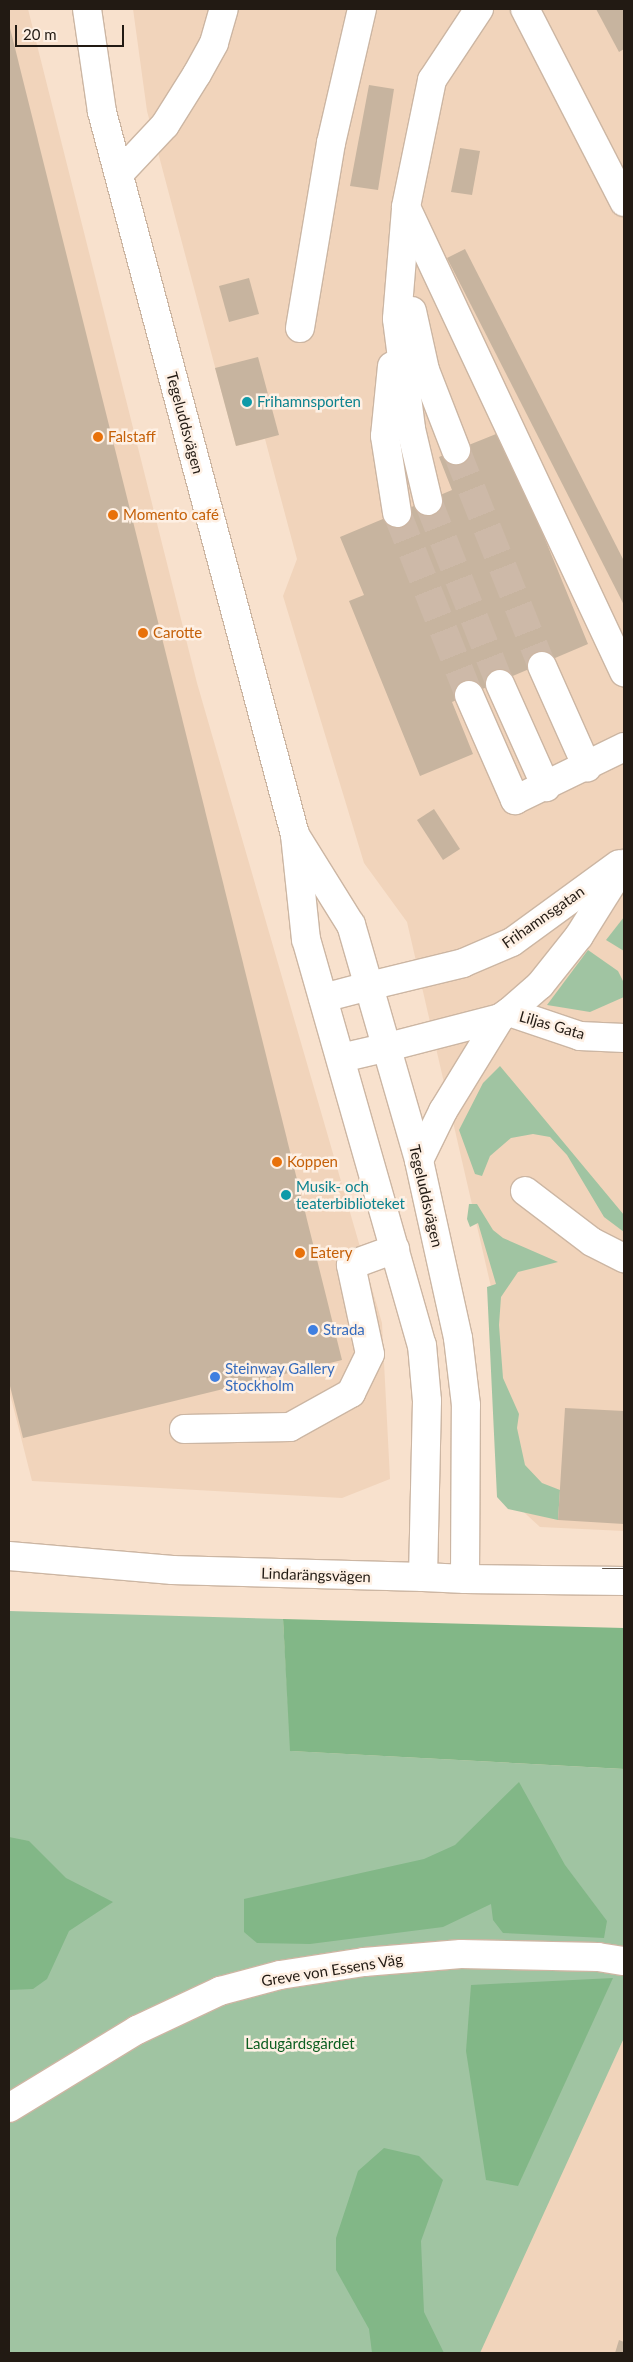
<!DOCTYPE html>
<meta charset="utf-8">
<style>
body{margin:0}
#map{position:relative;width:633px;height:2362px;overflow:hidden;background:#f8e1cd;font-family:Lato,sans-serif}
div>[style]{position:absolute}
.built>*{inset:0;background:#f1d4bb}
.green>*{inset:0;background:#a0c4a2}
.forest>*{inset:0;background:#82b787}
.building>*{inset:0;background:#c7b49f}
.minor-tunnel>*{height:28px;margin-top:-14px;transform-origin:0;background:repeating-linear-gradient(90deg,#cdb9a8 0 28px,transparent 0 42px)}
.roads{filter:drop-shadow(1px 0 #ccb6a3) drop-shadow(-1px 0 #ccb6a3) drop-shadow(0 1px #ccb6a3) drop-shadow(0 -1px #ccb6a3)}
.minor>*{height:28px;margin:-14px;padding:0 14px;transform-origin:14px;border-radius:14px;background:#fff}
.major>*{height:28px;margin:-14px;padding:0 14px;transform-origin:14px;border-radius:14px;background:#fff}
.tram>*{height:1px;margin:-0.5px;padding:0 0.5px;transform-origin:0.5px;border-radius:0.5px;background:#5d5147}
.dots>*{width:14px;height:14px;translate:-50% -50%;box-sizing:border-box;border:2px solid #fef0e4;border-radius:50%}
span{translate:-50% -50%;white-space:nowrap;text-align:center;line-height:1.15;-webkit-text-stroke:5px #fef0e4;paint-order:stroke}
.culture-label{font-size:15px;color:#0d838f}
.left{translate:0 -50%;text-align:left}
.street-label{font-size:15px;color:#221a13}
.food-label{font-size:15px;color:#c56008}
.shop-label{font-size:15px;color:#366cbe}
.park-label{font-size:15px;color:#0d5e21}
.frame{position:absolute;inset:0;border:10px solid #221a13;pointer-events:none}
.scale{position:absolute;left:15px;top:25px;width:109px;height:22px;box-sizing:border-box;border:2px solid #221a13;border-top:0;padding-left:6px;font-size:15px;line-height:18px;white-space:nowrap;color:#221a13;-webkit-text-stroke:4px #fef0e4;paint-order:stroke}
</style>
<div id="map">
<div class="built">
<i style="clip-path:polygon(9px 9px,28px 9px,197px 683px,382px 1323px,390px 1479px,342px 1498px,32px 1481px,9px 1390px)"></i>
<i style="clip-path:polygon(133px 9px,624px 9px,624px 1531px,540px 1527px,502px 1492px,491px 1287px,407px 922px,364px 863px,283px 596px,297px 559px,265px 439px,236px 446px,147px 111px)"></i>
<i style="clip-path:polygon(624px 2038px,624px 2353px,480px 2353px,478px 2351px)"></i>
</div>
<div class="green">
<i style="clip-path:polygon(624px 917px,624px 951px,606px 940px)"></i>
<i style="clip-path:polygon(588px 950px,618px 971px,624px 983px,624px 997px,590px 1012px,547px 1005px)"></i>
<i style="clip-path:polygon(500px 1066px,624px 1215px,624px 1232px,604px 1217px,567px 1155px,550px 1137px,533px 1134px,511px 1138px,490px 1156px,482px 1176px,475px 1174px,459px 1130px,483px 1083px)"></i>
<i style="clip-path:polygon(469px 1204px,477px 1204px,493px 1230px,503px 1238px,558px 1262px,518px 1272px,501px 1297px,499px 1325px,503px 1378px,519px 1414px,517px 1428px,525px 1465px,542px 1483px,560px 1490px,558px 1520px,508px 1509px,497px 1497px,487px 1287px,496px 1284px,478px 1223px,470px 1227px,467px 1219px)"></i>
<i style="clip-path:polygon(9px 1611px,283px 1619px,291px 1751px,624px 1769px,624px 2038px,480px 2353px,9px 2353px)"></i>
</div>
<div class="forest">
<i style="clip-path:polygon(283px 1619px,624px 1628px,624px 1769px,290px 1751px)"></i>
<i style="clip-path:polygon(519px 1782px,565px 1865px,607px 1921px,604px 1938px,503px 1933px,493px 1920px,491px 1904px,443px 1927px,310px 1944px,257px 1943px,244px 1932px,244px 1899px,424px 1859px,455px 1845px)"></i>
<i style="clip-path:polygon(9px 1837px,29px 1841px,66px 1878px,113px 1902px,69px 1931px,47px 1979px,33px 1989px,9px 1990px)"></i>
<i style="clip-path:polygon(613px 1978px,518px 2186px,486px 2180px,466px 2051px,471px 1985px)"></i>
<i style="clip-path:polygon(384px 2148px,419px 2156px,443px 2180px,421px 2241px,424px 2312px,444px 2353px,372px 2353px,369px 2329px,336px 2270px,336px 2238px,358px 2171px)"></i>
</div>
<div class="building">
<i style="clip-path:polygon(596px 9px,624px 9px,624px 49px,619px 52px)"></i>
<i style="clip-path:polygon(9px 24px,342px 1360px,23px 1438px,9px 1382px)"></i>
<i style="clip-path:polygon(369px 85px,394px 89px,378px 190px,350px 186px)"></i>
<i style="clip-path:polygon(460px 148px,480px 151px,472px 195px,451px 192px)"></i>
<i style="clip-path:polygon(465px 249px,624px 561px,624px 605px,447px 258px)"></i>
<i style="clip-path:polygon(249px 278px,259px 314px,229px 322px,219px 286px)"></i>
<i style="clip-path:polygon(258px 357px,279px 435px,236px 446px,215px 368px)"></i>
<i style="clip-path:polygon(501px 432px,588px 644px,452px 702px,473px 754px,420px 776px,349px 601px,364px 595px,340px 537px,452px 490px,439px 457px)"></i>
<i style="clip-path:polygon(434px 809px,460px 849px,443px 860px,417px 820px)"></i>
<i style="clip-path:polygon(565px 1408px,624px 1411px,624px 1524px,558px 1520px)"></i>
<i style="clip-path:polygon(619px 2340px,624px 2342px,624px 2353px,615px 2353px)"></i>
</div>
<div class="minor-tunnel">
<i style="left:456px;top:450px;width:232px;rotate:68.3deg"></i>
<i style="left:428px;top:501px;width:197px;rotate:68.5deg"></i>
<i style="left:397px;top:513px;width:196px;rotate:68.4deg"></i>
</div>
<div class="roads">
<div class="minor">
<i style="left:479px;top:9px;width:85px;rotate:123.5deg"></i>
<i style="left:432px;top:80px;width:130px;rotate:101.6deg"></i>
<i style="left:406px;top:207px;width:514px;rotate:64.88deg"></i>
<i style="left:525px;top:9px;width:217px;rotate:62.8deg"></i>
<i style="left:119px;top:174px;width:67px;rotate:-46.8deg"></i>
<i style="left:165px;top:125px;width:60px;rotate:-57.9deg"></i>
<i style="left:197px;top:74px;width:35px;rotate:-61deg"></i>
<i style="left:214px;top:43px;width:35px;rotate:-74deg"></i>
<i style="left:406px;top:209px;width:110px;rotate:94.7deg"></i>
<i style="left:397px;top:319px;width:111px;rotate:82.7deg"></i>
<i style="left:411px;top:429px;width:74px;rotate:76.7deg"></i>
<i style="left:412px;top:311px;width:60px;rotate:77.6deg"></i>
<i style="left:425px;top:370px;width:86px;rotate:68.8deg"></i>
<i style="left:300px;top:328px;width:188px;rotate:-80.5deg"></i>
<i style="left:331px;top:143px;width:138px;rotate:-77deg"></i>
<i style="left:392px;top:366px;width:70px;rotate:95.7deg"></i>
<i style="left:385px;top:436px;width:78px;rotate:81.1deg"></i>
<i style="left:542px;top:666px;width:111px;rotate:66deg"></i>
<i style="left:500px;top:684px;width:113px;rotate:65.9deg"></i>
<i style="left:469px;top:695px;width:115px;rotate:66.3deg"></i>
<i style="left:515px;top:800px;width:121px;rotate:-25.9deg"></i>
<i style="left:369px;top:986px;width:97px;rotate:-13.7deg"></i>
<i style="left:463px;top:963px;width:53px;rotate:-23.2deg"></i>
<i style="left:512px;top:942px;width:132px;rotate:-36.1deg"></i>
<i style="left:509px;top:1012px;width:75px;rotate:18.7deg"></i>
<i style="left:580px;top:1036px;width:44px;rotate:2.6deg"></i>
<i style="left:388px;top:1047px;width:116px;rotate:-14.5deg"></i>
<i style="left:500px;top:1018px;width:11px;rotate:-34deg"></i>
<i style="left:509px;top:1012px;width:41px;rotate:-41.1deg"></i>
<i style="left:540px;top:985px;width:63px;rotate:-51.5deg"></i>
<i style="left:579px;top:936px;width:85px;rotate:-58deg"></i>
<i style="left:419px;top:1160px;width:55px;rotate:-63.9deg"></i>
<i style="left:443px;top:1111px;width:109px;rotate:-58.5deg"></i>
<i style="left:525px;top:1191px;width:84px;rotate:37.3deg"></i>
<i style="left:592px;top:1242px;width:36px;rotate:27deg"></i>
<i style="left:184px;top:1429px;width:106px;rotate:-1.1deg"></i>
<i style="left:290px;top:1427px;width:70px;rotate:-29.1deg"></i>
<i style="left:351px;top:1393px;width:43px;rotate:-64deg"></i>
<i style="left:370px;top:1354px;width:91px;rotate:-102.1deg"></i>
<i style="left:351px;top:1265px;width:47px;rotate:-20deg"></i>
<i style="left:9px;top:1556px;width:164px;rotate:4.9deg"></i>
<i style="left:172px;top:1570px;width:251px;rotate:1.6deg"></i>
<i style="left:465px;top:1579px;width:159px;rotate:0.7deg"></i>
<i style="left:9px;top:2108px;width:150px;rotate:-31.4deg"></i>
<i style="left:137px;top:2030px;width:92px;rotate:-25.2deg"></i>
<i style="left:220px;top:1991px;width:62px;rotate:-14.9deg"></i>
<i style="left:280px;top:1975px;width:85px;rotate:-8.8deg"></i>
<i style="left:364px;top:1962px;width:97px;rotate:-4.7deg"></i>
<i style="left:461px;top:1954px;width:137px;rotate:1.3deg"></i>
<i style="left:598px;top:1957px;width:26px;rotate:9deg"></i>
</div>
<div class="major">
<i style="left:87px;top:9px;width:104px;rotate:81.7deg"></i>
<i style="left:102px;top:112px;width:748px;rotate:75.05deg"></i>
<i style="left:295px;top:835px;width:105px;rotate:84deg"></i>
<i style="left:306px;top:939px;width:422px;rotate:74.1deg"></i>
<i style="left:422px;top:1345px;width:56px;rotate:84.9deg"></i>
<i style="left:427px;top:1401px;width:176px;rotate:91.3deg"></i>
<i style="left:423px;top:1577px;width:42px;rotate:2.7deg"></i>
<i style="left:465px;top:1579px;width:174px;rotate:-89.7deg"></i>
<i style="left:466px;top:1405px;width:67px;rotate:-96.8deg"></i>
<i style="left:458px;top:1338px;width:182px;rotate:-102.4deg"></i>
<i style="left:419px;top:1160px;width:245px;rotate:-106.1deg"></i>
<i style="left:351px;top:925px;width:106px;rotate:-121.9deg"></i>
<i style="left:323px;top:998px;width:48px;rotate:-14.6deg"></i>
<i style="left:341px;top:1058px;width:48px;rotate:-13.2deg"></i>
</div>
</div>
<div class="tram">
<i style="left:602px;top:1568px;width:22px"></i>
</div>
<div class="dots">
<i style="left:247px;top:402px;background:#0f9aa8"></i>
<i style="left:98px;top:437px;background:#e8710a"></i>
<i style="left:113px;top:515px;background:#e8710a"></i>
<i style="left:143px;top:633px;background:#e8710a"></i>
<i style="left:277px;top:1162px;background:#e8710a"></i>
<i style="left:286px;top:1195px;background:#0f9aa8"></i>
<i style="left:300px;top:1253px;background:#e8710a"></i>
<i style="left:313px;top:1330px;background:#3f7fe0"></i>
<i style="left:215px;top:1377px;background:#3f7fe0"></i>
</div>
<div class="culture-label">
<span class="left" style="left:257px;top:402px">Frihamnsporten</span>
<span class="left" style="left:296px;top:1195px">Musik- och<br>teaterbiblioteket</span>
</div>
<div class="street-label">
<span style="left:185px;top:423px;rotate:75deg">Tegeluddsvägen</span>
<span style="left:543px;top:917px;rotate:-35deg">Frihamnsgatan</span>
<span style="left:552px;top:1025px;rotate:16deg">Liljas Gata</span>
<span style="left:426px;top:1196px;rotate:77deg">Tegeluddsvägen</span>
<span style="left:316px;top:1575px;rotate:2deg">Lindarängsvägen</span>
<span style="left:332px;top:1970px;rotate:-9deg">Greve von Essens Väg</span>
</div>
<div class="food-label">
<span class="left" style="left:108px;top:437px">Falstaff</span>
<span class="left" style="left:123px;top:515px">Momento café</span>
<span class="left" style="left:153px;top:633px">Carotte</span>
<span class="left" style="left:287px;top:1162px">Koppen</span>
<span class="left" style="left:310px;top:1253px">Eatery</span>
</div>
<div class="shop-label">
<span class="left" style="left:323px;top:1330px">Strada</span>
<span class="left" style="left:225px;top:1377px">Steinway Gallery<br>Stockholm</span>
</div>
<div class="park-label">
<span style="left:300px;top:2044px">Ladugårdsgärdet</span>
</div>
<div class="frame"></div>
<div class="scale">20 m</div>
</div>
